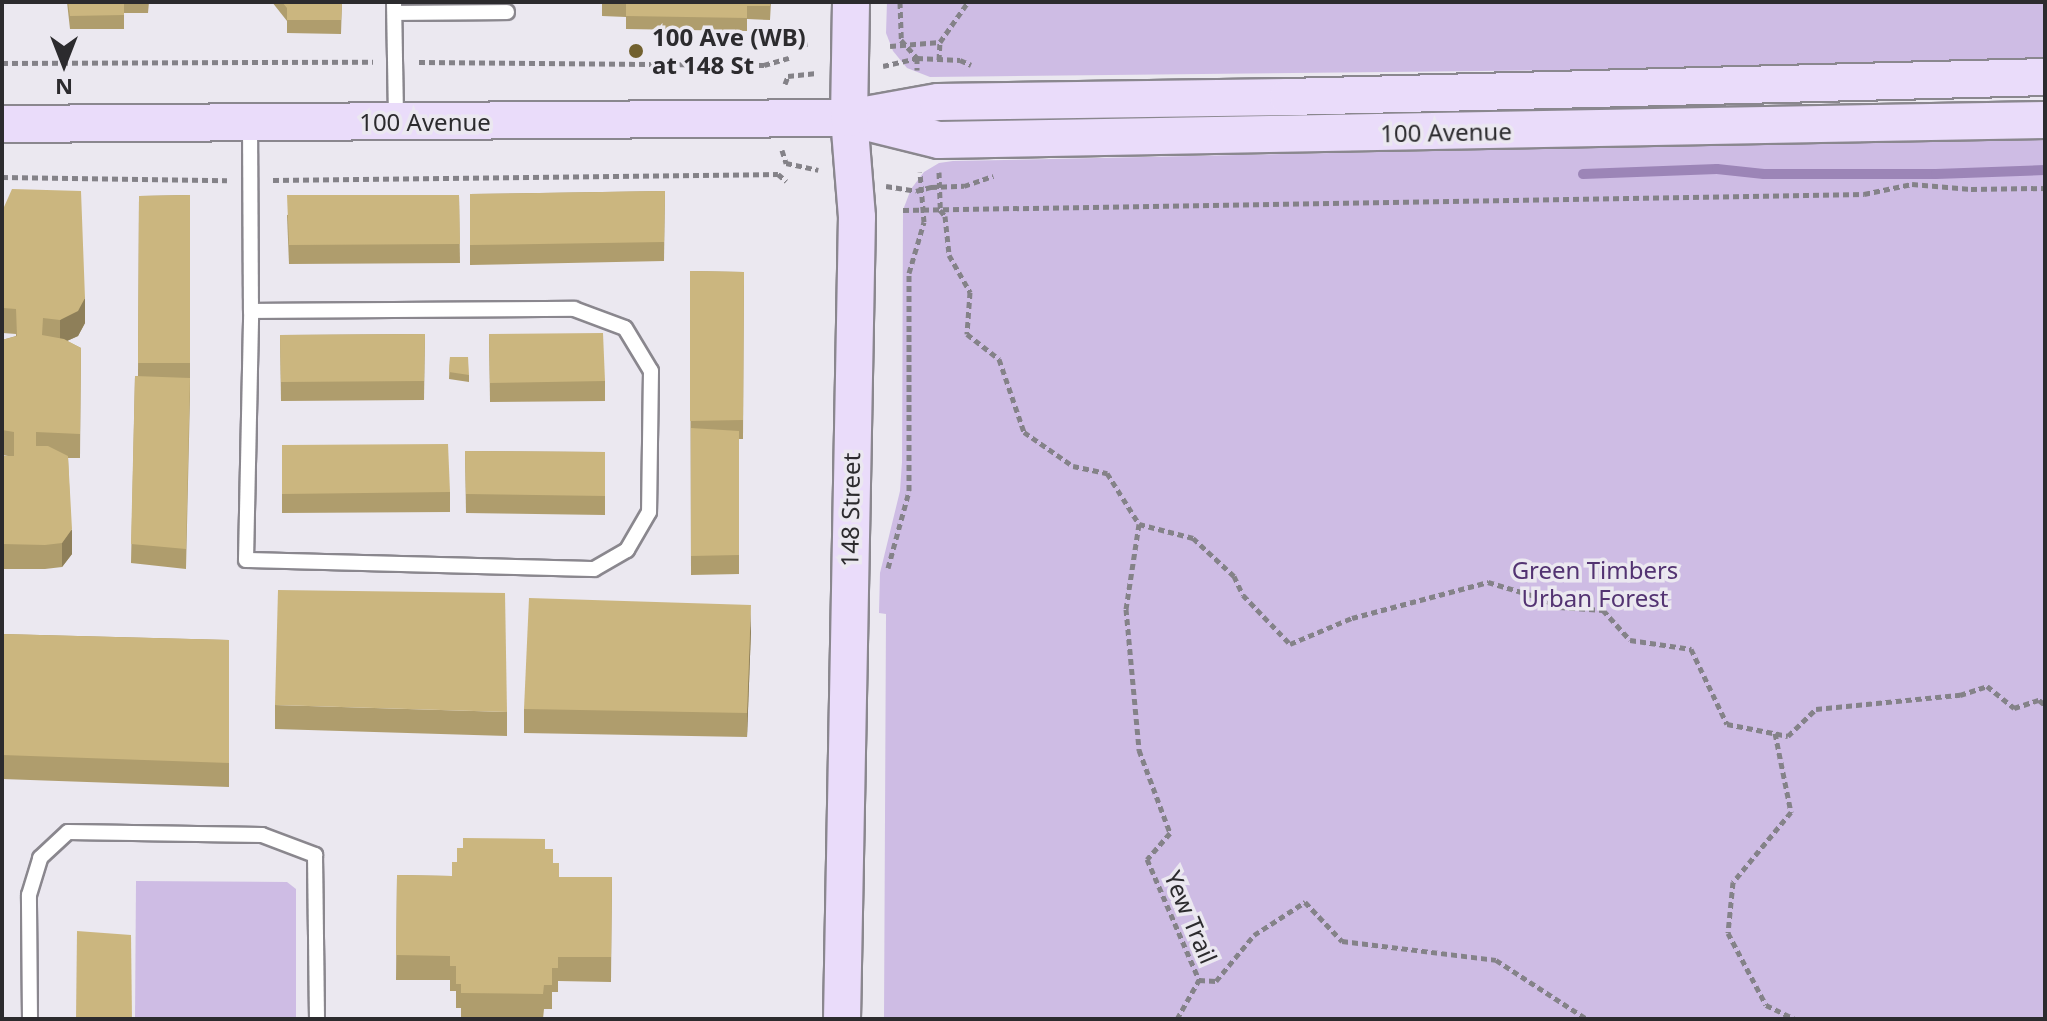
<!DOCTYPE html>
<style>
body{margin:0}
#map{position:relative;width:2047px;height:1021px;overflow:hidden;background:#ebe8f0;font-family:"Noto Sans",sans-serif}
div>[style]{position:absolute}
.green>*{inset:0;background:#cebce4}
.stream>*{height:10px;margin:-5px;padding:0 5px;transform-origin:5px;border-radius:5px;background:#9c85b7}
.path>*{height:5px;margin-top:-2.5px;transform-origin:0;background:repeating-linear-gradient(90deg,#848288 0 6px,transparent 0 10px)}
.roads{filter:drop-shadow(2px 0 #8a878e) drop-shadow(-2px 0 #8a878e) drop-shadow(0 2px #8a878e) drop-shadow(0 -2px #8a878e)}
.service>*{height:14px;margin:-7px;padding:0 7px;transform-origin:7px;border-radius:7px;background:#fff}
.secondary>*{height:36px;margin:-18px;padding:0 18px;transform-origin:18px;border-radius:18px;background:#eadcfa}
.wall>*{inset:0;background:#af9d6d}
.shaded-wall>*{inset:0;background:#8e7f59}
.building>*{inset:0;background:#cbb67f}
.dots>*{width:22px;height:22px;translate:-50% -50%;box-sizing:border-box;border:4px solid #ebe8f0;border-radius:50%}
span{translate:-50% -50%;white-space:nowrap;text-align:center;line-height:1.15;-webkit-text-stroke:7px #ebe8f0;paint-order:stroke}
.poi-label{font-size:24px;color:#2c2b2e;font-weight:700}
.left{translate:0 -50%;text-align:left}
.street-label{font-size:24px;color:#2c2b2e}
.park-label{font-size:24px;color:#533372}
.frame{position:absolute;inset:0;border:4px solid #2c2b2e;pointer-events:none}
.north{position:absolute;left:24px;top:24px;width:80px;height:80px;-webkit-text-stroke:6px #ebe8f0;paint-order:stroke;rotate:180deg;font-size:22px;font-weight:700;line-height:32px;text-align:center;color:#2c2b2e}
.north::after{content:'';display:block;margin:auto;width:28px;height:36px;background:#2c2b2e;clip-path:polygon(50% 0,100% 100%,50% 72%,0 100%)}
</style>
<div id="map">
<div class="green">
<i style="clip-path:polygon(887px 2px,2045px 2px,2045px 65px,930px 77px,907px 68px,893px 51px,886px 33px)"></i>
<i style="clip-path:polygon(2045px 138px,2045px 1019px,884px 1019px,886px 614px,879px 613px,880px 573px,900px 491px,902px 462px,903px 210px,911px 189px,924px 172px,939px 163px,953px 161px)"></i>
<i style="clip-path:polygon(136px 881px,287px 882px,296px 889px,296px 1019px,135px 1019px)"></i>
</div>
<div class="stream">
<i style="left:1583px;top:174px;width:134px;rotate:-2.1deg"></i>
<i style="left:1717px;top:169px;width:47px;rotate:6.1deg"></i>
<i style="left:1764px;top:174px;width:172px"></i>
<i style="left:1936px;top:174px;width:109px;rotate:-2.1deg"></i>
</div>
<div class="path">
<i style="left:900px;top:2px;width:38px;rotate:88deg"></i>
<i style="left:901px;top:40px;width:24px;rotate:48deg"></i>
<i style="left:917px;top:58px;width:12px;rotate:90deg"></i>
<i style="left:802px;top:43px;width:6px;rotate:9deg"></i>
<i style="left:890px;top:46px;width:50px;rotate:-4.6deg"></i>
<i style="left:939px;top:60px;width:18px;rotate:-87deg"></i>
<i style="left:940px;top:42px;width:49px;rotate:-55deg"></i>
<i style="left:419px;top:62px;width:345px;rotate:0.5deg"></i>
<i style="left:764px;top:65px;width:26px;rotate:-16deg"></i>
<i style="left:2px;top:63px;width:371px;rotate:-0.2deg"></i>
<i style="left:883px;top:66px;width:35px;rotate:-13deg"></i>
<i style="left:917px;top:58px;width:43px;rotate:2.7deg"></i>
<i style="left:960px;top:60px;width:12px;rotate:24deg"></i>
<i style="left:785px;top:84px;width:9px;rotate:-69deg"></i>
<i style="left:788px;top:76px;width:29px;rotate:-6deg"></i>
<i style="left:782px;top:150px;width:14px;rotate:73deg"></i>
<i style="left:786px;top:163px;width:33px;rotate:12deg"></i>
<i style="left:939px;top:172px;width:38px;rotate:88deg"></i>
<i style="left:940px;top:210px;width:8px;rotate:50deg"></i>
<i style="left:945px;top:216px;width:39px;rotate:84deg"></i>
<i style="left:949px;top:255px;width:43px;rotate:60.4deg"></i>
<i style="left:970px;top:292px;width:42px;rotate:94.1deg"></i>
<i style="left:967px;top:334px;width:41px;rotate:38deg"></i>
<i style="left:999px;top:359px;width:77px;rotate:71.1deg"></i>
<i style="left:1024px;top:432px;width:60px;rotate:34.8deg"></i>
<i style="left:1073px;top:466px;width:35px;rotate:12deg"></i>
<i style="left:1107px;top:473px;width:60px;rotate:57.9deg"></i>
<i style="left:1139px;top:524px;width:56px;rotate:14.5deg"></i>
<i style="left:1193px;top:538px;width:56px;rotate:42.8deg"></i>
<i style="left:1234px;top:576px;width:21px;rotate:65deg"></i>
<i style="left:1243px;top:595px;width:68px;rotate:46.2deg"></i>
<i style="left:1290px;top:644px;width:67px;rotate:-22.8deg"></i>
<i style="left:1352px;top:618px;width:141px;rotate:-14.8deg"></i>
<i style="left:1488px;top:582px;width:52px;rotate:16.7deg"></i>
<i style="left:1538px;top:597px;width:23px;rotate:25deg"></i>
<i style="left:1559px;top:607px;width:44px;rotate:3.9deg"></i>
<i style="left:1603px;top:610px;width:40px;rotate:48deg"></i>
<i style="left:1630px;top:640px;width:62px;rotate:8.4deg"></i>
<i style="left:1691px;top:649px;width:83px;rotate:64.4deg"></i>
<i style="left:1727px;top:724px;width:62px;rotate:11.1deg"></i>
<i style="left:1788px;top:736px;width:39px;rotate:-44deg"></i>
<i style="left:1816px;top:709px;width:145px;rotate:-5.6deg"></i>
<i style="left:1960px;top:695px;width:28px;rotate:-18deg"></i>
<i style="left:1987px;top:686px;width:35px;rotate:39deg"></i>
<i style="left:2014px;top:708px;width:26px;rotate:-18deg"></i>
<i style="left:2039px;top:700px;width:8px;rotate:40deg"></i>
<i style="left:2px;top:177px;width:225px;rotate:0.8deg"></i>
<i style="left:273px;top:180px;width:505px;rotate:-0.68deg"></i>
<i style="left:778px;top:174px;width:11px;rotate:41deg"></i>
<i style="left:886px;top:186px;width:30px;rotate:9deg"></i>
<i style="left:916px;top:191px;width:16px;rotate:-15deg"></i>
<i style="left:931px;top:187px;width:33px;rotate:-2deg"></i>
<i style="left:964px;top:186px;width:31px;rotate:-19deg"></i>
<i style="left:903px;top:210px;width:961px;rotate:-0.95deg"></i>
<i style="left:1864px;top:194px;width:49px;rotate:-11.8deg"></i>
<i style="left:1912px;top:184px;width:59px;rotate:4.8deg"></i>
<i style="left:1971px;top:189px;width:74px;rotate:-0.8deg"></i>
<i style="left:1139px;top:524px;width:86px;rotate:98.7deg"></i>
<i style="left:1126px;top:609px;width:142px;rotate:84.7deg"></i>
<i style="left:1139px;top:750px;width:89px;rotate:69.5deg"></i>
<i style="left:1170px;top:833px;width:35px;rotate:131deg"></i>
<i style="left:1147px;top:859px;width:132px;rotate:66.7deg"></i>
<i style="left:888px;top:568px;width:80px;rotate:-74.7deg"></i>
<i style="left:909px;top:491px;width:218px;rotate:-90deg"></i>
<i style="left:909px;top:273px;width:53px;rotate:-73.6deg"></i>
<i style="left:924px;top:222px;width:50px;rotate:-94.6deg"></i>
<i style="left:1775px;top:733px;width:81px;rotate:78.6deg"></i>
<i style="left:1791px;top:812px;width:91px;rotate:129.6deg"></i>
<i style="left:1733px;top:882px;width:51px;rotate:95.6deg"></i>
<i style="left:1728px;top:933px;width:81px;rotate:62.2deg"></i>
<i style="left:1766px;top:1005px;width:32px;rotate:26deg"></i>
<i style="left:1199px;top:980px;width:17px;rotate:3deg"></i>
<i style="left:1216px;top:981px;width:60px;rotate:-50.4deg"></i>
<i style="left:1254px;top:935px;width:61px;rotate:-32.9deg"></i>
<i style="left:1305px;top:902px;width:54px;rotate:46.5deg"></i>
<i style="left:1342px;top:941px;width:155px;rotate:7deg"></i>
<i style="left:1496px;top:960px;width:108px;rotate:33deg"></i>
<i style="left:1177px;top:1019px;width:45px;rotate:-60.6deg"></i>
</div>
<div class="roads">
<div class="service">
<i style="left:394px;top:2px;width:120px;rotate:89deg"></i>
<i style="left:395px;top:13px;width:112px;rotate:-0.5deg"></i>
<i style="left:250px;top:123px;width:188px;rotate:89.7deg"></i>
<i style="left:574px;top:309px;width:54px;rotate:20.4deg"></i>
<i style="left:625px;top:328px;width:50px;rotate:58.8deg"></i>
<i style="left:651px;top:371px;width:141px;rotate:90.8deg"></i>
<i style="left:649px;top:512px;width:44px;rotate:120.1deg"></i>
<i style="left:627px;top:550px;width:38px;rotate:150deg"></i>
<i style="left:594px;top:569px;width:348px;rotate:-178.5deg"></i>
<i style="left:246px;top:560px;width:249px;rotate:-88.8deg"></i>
<i style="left:251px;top:311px;width:323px;rotate:-0.4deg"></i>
<i style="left:30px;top:1019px;width:124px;rotate:-90.5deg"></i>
<i style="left:29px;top:895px;width:39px;rotate:-73deg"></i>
<i style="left:40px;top:858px;width:38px;rotate:-43deg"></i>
<i style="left:68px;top:832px;width:194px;rotate:0.9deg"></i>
<i style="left:262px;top:835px;width:57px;rotate:20.7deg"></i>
<i style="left:315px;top:855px;width:164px;rotate:89.3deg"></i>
</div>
<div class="secondary">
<i style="left:862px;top:121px;width:79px;rotate:13.9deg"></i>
<i style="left:939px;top:140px;width:1106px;rotate:-1.04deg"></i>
<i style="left:2px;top:124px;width:847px;rotate:-0.41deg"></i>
<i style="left:849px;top:118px;width:90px;rotate:-10.2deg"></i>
<i style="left:938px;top:102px;width:350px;rotate:-0.8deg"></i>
<i style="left:1288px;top:97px;width:757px;rotate:-1.51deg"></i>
<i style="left:842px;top:1019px;width:802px;rotate:-88.93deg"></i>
<i style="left:857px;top:217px;width:99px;rotate:-94.6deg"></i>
<i style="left:849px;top:118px;width:116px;rotate:-89deg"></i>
</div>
</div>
<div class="wall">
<i style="clip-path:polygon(67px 2px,149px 2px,148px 13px,124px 13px,124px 29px,70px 29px)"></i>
<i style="clip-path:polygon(272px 2px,342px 2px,341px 34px,287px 33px,287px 21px)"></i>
<i style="clip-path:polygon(602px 2px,771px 2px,770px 20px,747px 19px,747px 31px,626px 29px,626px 17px,602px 16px)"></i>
<i style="clip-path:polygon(665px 191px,664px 261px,470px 265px,470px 194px)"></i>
<i style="clip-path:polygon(190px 195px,190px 397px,186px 569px,131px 563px,135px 376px,138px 376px,139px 196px)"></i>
<i style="clip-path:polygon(459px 195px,460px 263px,289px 264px,287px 215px)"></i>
<i style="clip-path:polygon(2px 206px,85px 323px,78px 336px,67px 341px,81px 348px,80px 458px,68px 458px,72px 554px,62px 567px,45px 569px,2px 569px,2px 456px,8px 456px,2px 455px,2px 340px,16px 336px,16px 334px,3px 333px,2px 313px)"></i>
<i style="clip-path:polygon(690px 271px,744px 272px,743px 439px,739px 439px,739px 574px,691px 575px)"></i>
<i style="clip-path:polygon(425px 334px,424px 400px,281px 401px,280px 335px)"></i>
<i style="clip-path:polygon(489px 334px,605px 381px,605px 401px,490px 402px)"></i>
<i style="clip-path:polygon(450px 357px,469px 375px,469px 382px,449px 379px)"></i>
<i style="clip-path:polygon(282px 445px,450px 492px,450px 512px,282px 513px)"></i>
<i style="clip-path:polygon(465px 451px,605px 452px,605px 515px,466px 513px)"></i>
<i style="clip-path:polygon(751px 630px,747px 737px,524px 733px,524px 709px)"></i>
<i style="clip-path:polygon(2px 634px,229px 640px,229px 787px,2px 779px)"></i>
<i style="clip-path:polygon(275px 705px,507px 712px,507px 736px,275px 729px)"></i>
<i style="clip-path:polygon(545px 849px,553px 863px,559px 877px,612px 877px,611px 982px,558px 981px,558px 992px,552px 992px,552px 1009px,544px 1009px,543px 1019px,461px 1018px,461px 1008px,456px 1008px,456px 991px,450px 991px,450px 980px,396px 980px,397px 875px,452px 876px,457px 862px)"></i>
</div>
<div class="shaded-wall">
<i style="clip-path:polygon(85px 298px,85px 323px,78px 336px,60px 344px,60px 320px)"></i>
<i style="clip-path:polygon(72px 529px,72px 554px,62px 567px,62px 543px)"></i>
<i style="clip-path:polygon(751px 605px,751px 630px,747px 737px,747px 713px)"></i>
</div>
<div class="building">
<i style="clip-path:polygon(68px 2px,124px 2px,124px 15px,70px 16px)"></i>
<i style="clip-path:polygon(282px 2px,342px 2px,341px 20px,287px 20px,287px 8px)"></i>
<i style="clip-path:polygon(602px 2px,770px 2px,770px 6px,747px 6px,747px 18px,626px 16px,626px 3px)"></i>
<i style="clip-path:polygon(12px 189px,81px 191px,85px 298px,78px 311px,60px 320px,43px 318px,42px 335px,64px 339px,81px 348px,80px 434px,36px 432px,36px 446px,48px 446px,68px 456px,72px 529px,62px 543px,45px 545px,2px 544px,2px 456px,14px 456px,14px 432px,2px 430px,2px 340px,17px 336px,16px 309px,3px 308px,2px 288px,2px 206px,4px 207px)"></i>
<i style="clip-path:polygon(665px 191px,664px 242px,470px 245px,470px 194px)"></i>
<i style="clip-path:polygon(190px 195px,190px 363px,138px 363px,139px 196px)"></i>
<i style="clip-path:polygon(287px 195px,459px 195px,460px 244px,289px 245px)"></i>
<i style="clip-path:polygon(690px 271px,744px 272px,743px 420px,690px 421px)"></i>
<i style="clip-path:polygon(603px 333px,605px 381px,490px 383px,489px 334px)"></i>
<i style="clip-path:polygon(425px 334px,424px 381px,281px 382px,280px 335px)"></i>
<i style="clip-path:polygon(450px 357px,468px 357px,469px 375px,449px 372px)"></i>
<i style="clip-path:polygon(135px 376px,190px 378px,186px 549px,131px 544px)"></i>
<i style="clip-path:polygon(691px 428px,739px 431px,739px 555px,691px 556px)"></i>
<i style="clip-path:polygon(448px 444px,450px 492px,282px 494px,282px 445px)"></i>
<i style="clip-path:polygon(465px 451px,605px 452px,605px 496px,466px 494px)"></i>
<i style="clip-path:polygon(278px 590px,505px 593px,507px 712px,275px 705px)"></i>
<i style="clip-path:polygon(529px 598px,751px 605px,747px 713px,524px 709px)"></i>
<i style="clip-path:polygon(2px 634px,229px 640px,229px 763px,2px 755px)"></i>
<i style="clip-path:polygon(463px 838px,545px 839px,545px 849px,553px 849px,553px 863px,559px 863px,559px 877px,612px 877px,611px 957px,558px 957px,558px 968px,552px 968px,552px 985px,544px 985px,543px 994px,461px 993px,461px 984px,456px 984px,456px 966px,450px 966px,450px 956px,396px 955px,397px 875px,452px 876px,452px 862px,457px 862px,457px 848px,463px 848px)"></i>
<i style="clip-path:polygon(77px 931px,131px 935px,132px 1019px,76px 1019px)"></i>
</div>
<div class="dots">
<i style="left:636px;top:51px;background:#72612f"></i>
</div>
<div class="poi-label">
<span class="left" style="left:652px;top:51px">100 Ave (WB)<br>at 148 St</span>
</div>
<div class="street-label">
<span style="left:425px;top:122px">100 Avenue</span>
<span style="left:1446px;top:132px;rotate:-1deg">100 Avenue</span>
<span style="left:850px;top:510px;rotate:-89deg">148 Street</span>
<span style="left:1191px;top:917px;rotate:67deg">Yew Trail</span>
</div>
<div class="park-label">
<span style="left:1595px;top:584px">Green Timbers<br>Urban Forest</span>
</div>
<div class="frame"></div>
<div class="north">N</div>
</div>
